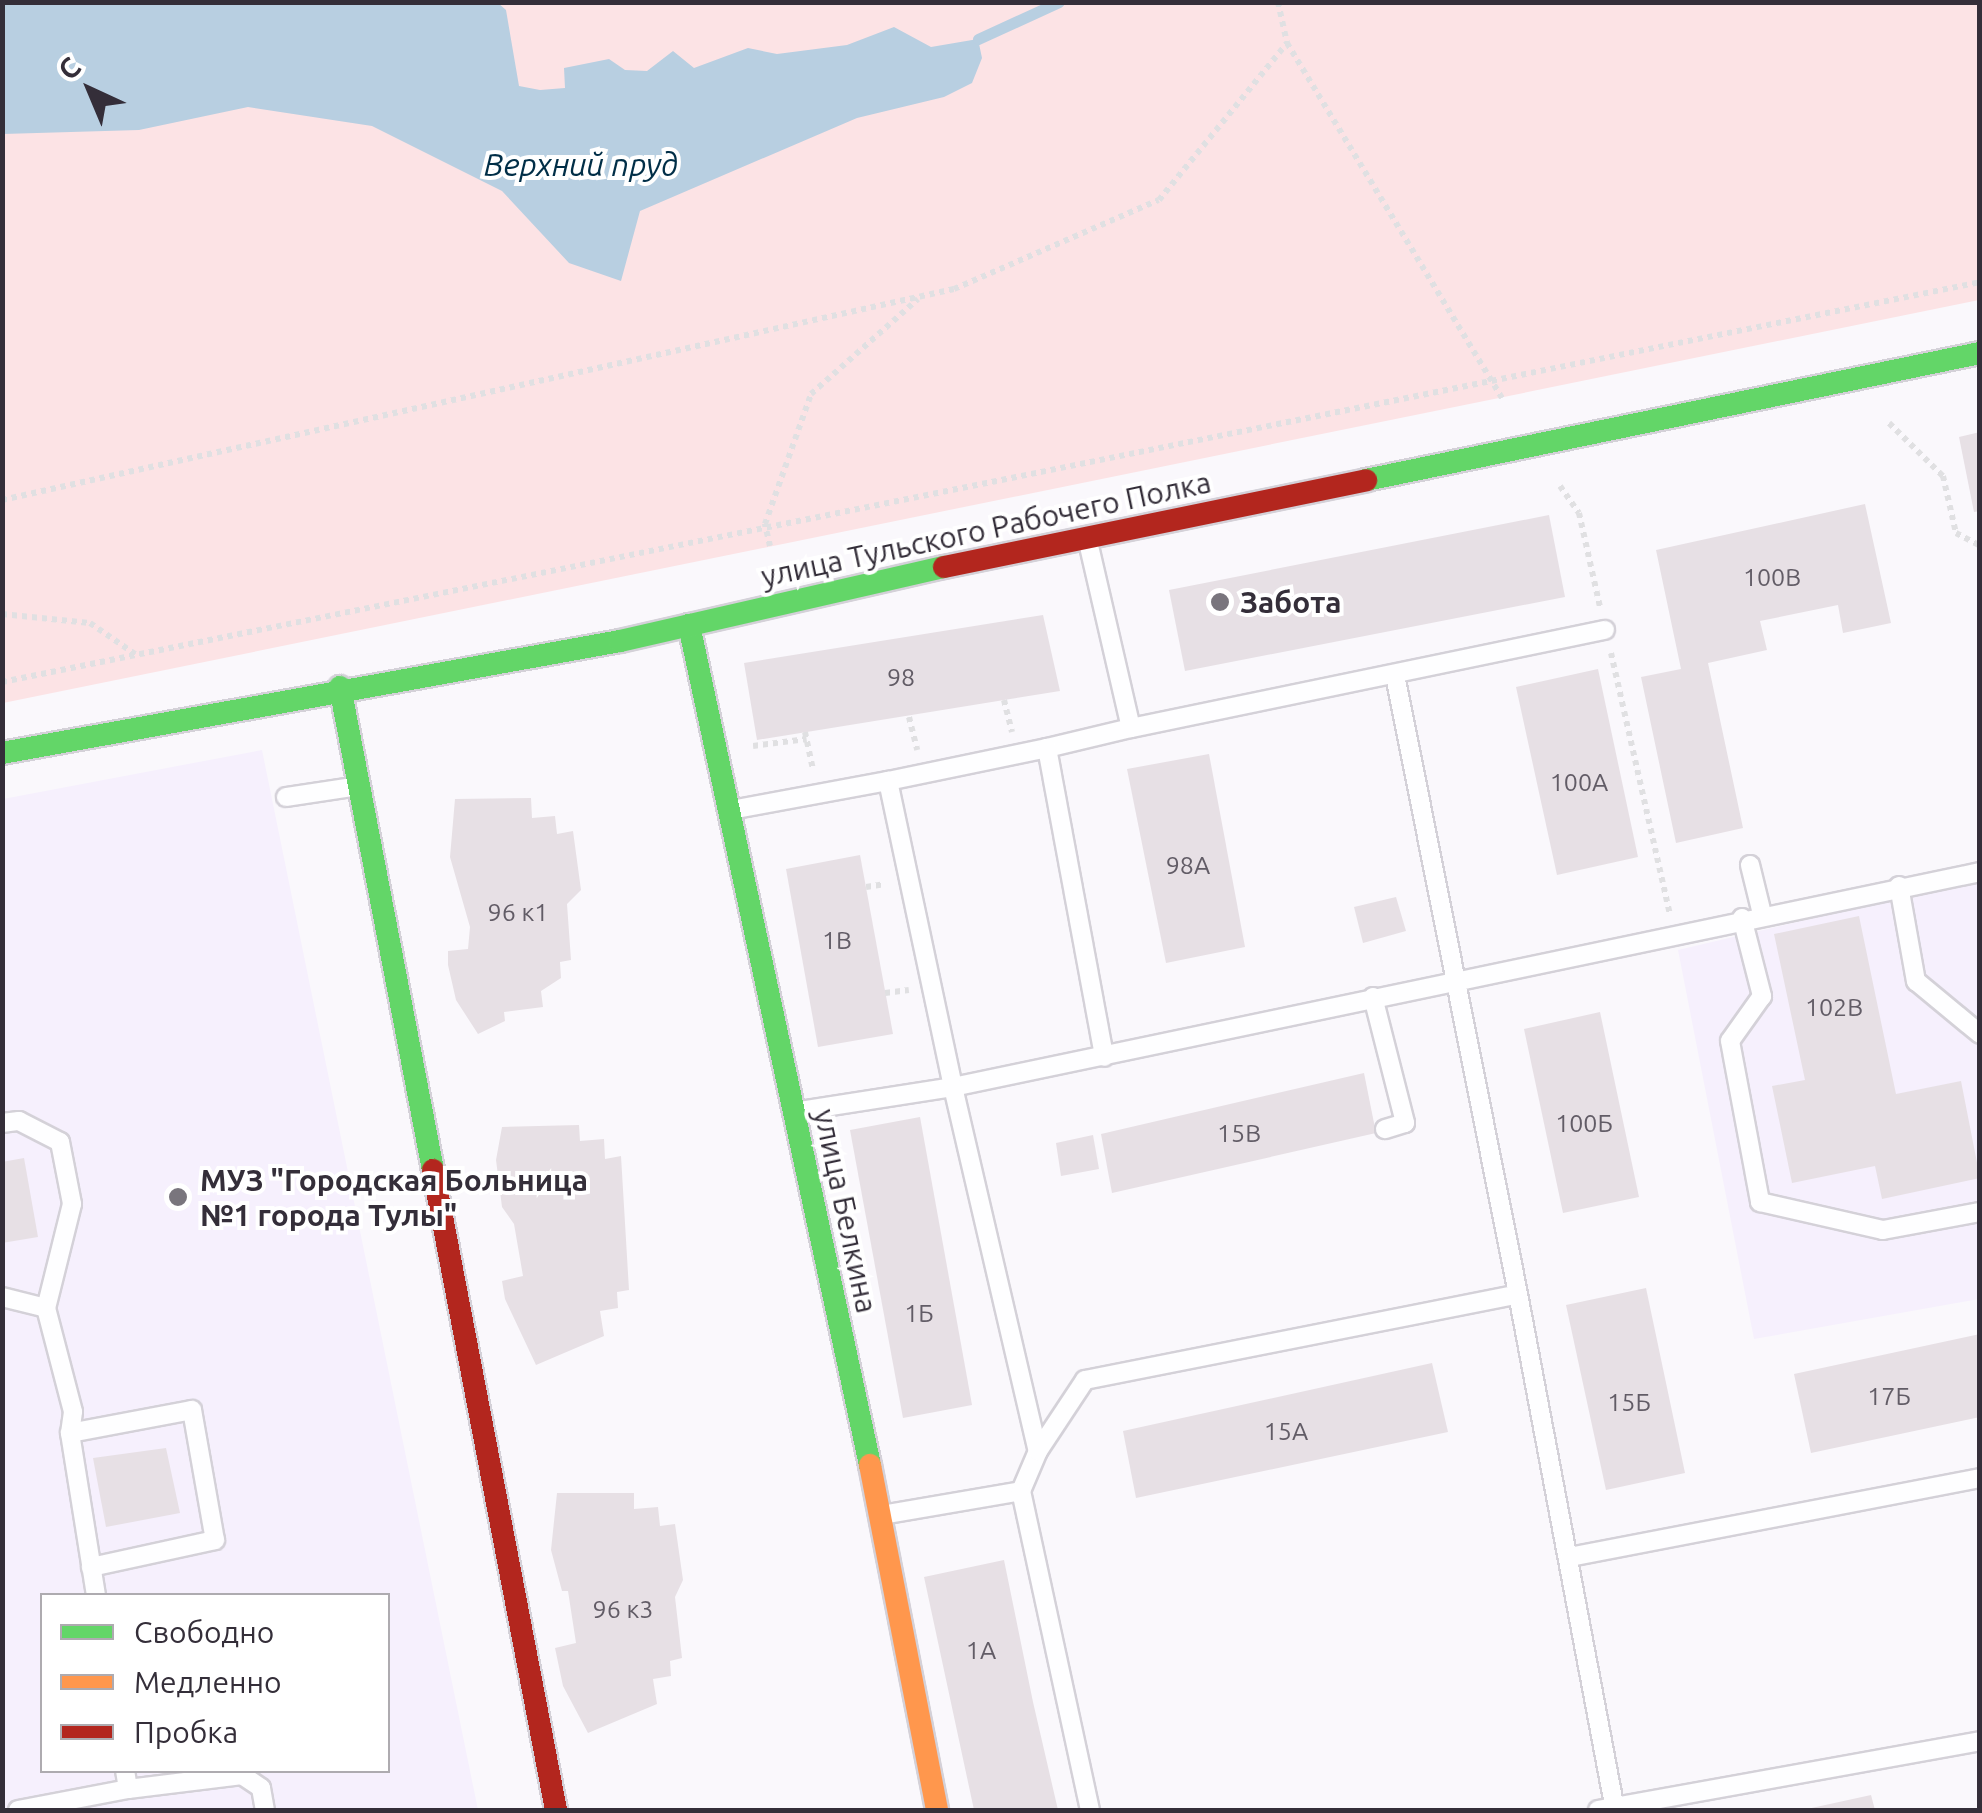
<!DOCTYPE html>
<meta charset="utf-8">
<style>
body{margin:0}
#map{position:relative;width:1982px;height:1813px;overflow:hidden;background:#faf8fc;font-family:Ubuntu,sans-serif}
div>[style]{position:absolute}
.built>*{inset:0;background:#f6f0fd}
.green>*{inset:0;background:#fce3e5}
.water>*{inset:0;background:#b8cfe1}
.stream>*{height:11px;margin:-5.5px;padding:0 5.5px;transform-origin:5.5px;border-radius:5.5px;background:#b8cfe1}
.building>*{inset:0;background:#e7e0e5}
.path>*{height:6px;margin-top:-3px;transform-origin:0;background:repeating-linear-gradient(90deg,#e0e0e2 0 5px,transparent 0 10px)}
.roads{filter:drop-shadow(2px 0 #d4d1d8) drop-shadow(-2px 0 #d4d1d8) drop-shadow(0 2px #d4d1d8) drop-shadow(0 -2px #d4d1d8)}
.lane>*{height:18px;margin:-9px;padding:0 9px;transform-origin:9px;border-radius:9px;background:#fefeff}
.fast>*{height:22px;margin:-11px;padding:0 11px;transform-origin:11px;border-radius:11px;background:#63d668}
.slow>*{height:22px;margin:-11px;padding:0 11px;transform-origin:11px;border-radius:11px;background:#ff974d}
.jam>*{height:22px;margin:-11px;padding:0 11px;transform-origin:11px;border-radius:11px;background:#b3261e}
.dots>*{width:28px;height:28px;translate:-50% -50%;box-sizing:border-box;border:5px solid #fff;border-radius:50%}
span{translate:-50% -50%;white-space:nowrap;text-align:center;line-height:1.15;-webkit-text-stroke:8px #fff;paint-order:stroke}
.number-label{font-size:25px;color:#625c66}
.number-label span{-webkit-text-stroke-width:0}
.street-label{font-size:30px;color:#342e39}
.poi-label{font-size:30px;color:#342e39;font-weight:700}
.left{translate:0 -50%;text-align:left}
.water-label{font-size:32px;color:#002e47;font-style:italic}
.frame{position:absolute;inset:0;border:5px solid #342e39;pointer-events:none}
.legend{position:absolute;left:40px;top:1593px;width:350px;height:180px;box-sizing:border-box;background:#fff;border:2px solid #aeabb0;margin:0;padding:12px 18px;list-style:none;font-size:30px;color:#342e39}
.legend li{display:flex;align-items:center;gap:20px;height:50px}
.legend b{width:50px;border:2px solid #aeabb0}
.north{position:absolute;left:40px;top:40px;width:100px;height:100px;-webkit-text-stroke:8px #fff;paint-order:stroke;rotate:316deg;font-size:28px;font-weight:700;line-height:40px;text-align:center;color:#342e39}
.north::after{content:'';display:block;margin:auto;width:35px;height:45px;background:#342e39;clip-path:polygon(50% 0,100% 100%,50% 72%,0 100%)}
</style>
<div id="map">
<div class="built">
<i style="clip-path:polygon(evenodd,262px 750px,478px 1810px,3px 1810px,3px 799px,262px 750px,42px 1596px,388px 1596px,388px 1770px,42px 1770px,42px 1596px)"></i>
<i style="clip-path:polygon(1979px 879px,1979px 1299px,1754px 1339px,1678px 950px)"></i>
</div>
<div class="green">
<i style="clip-path:polygon(3px 3px,1979px 3px,1979px 300px,3px 703px)"></i>
</div>
<div class="water">
<i style="clip-path:polygon(2px 3px,498px 3px,506px 10px,519px 86px,540px 90px,565px 88px,564px 68px,609px 59px,625px 70px,647px 71px,673px 51px,694px 68px,748px 48px,777px 54px,847px 45px,894px 27px,931px 47px,978px 39px,982px 58px,972px 83px,944px 97px,857px 118px,640px 211px,621px 281px,569px 263px,502px 191px,372px 126px,248px 107px,139px 130px,3px 134px)"></i>
</div>
<div class="stream">
<i style="left:978px;top:39px;width:89px;rotate:-24.6deg"></i>
</div>
<div class="building">
<i style="clip-path:polygon(1980px 432px,1980px 511px,1974px 512px,1959px 437px)"></i>
<i style="clip-path:polygon(1865px 504px,1891px 623px,1843px 633px,1838px 605px,1760px 621px,1767px 650px,1708px 663px,1743px 828px,1676px 843px,1641px 677px,1681px 669px,1656px 550px)"></i>
<i style="clip-path:polygon(1549px 515px,1565px 597px,1185px 671px,1169px 590px)"></i>
<i style="clip-path:polygon(1043px 615px,1060px 691px,757px 740px,744px 663px)"></i>
<i style="clip-path:polygon(1598px 669px,1638px 857px,1557px 875px,1516px 687px)"></i>
<i style="clip-path:polygon(1209px 754px,1245px 947px,1166px 963px,1127px 769px)"></i>
<i style="clip-path:polygon(531px 798px,532px 818px,555px 816px,557px 834px,573px 831px,581px 890px,567px 904px,571px 960px,560px 962px,561px 978px,541px 991px,543px 1007px,504px 1012px,505px 1021px,478px 1034px,456px 1000px,448px 965px,448px 951px,468px 949px,470px 927px,450px 857px,455px 799px)"></i>
<i style="clip-path:polygon(860px 855px,893px 1034px,818px 1047px,786px 869px)"></i>
<i style="clip-path:polygon(1396px 897px,1406px 931px,1363px 943px,1354px 907px)"></i>
<i style="clip-path:polygon(1859px 916px,1896px 1094px,1961px 1081px,1980px 1178px,1882px 1199px,1875px 1166px,1792px 1183px,1772px 1086px,1805px 1080px,1774px 934px)"></i>
<i style="clip-path:polygon(1600px 1012px,1639px 1197px,1563px 1213px,1524px 1029px)"></i>
<i style="clip-path:polygon(1364px 1073px,1376px 1133px,1112px 1193px,1101px 1134px)"></i>
<i style="clip-path:polygon(920px 1117px,972px 1405px,903px 1418px,850px 1130px)"></i>
<i style="clip-path:polygon(579px 1125px,580px 1141px,604px 1139px,605px 1159px,621px 1156px,629px 1290px,617px 1292px,618px 1308px,600px 1311px,604px 1336px,536px 1365px,505px 1299px,502px 1281px,523px 1276px,514px 1224px,502px 1207px,496px 1160px,502px 1127px)"></i>
<i style="clip-path:polygon(1093px 1135px,1099px 1169px,1061px 1176px,1056px 1143px)"></i>
<i style="clip-path:polygon(24px 1158px,38px 1237px,2px 1243px,2px 1162px)"></i>
<i style="clip-path:polygon(1646px 1288px,1685px 1473px,1606px 1490px,1566px 1305px)"></i>
<i style="clip-path:polygon(1980px 1334px,1980px 1417px,1811px 1453px,1794px 1374px)"></i>
<i style="clip-path:polygon(1432px 1363px,1448px 1432px,1136px 1498px,1123px 1431px)"></i>
<i style="clip-path:polygon(166px 1448px,180px 1513px,106px 1527px,93px 1458px)"></i>
<i style="clip-path:polygon(557px 1493px,634px 1493px,634px 1509px,658px 1507px,660px 1526px,675px 1524px,683px 1580px,675px 1597px,682px 1658px,670px 1661px,671px 1676px,653px 1679px,657px 1704px,588px 1733px,563px 1686px,555px 1648px,576px 1643px,568px 1591px,562px 1591px,551px 1550px)"></i>
<i style="clip-path:polygon(1004px 1560px,1033px 1702px,1058px 1810px,974px 1810px,924px 1577px)"></i>
<i style="clip-path:polygon(1871px 1795px,1875px 1810px,1808px 1810px,1807px 1809px)"></i>
</div>
<div class="path">
<i style="left:1278px;top:2px;width:42px;rotate:77.6deg"></i>
<i style="left:1287px;top:43px;width:415px;rotate:58.8deg"></i>
<i style="left:1889px;top:423px;width:76px;rotate:44.5deg"></i>
<i style="left:1943px;top:476px;width:58px;rotate:77.2deg"></i>
<i style="left:1956px;top:533px;width:27px;rotate:28deg"></i>
<i style="left:1560px;top:486px;width:33px;rotate:55deg"></i>
<i style="left:1579px;top:513px;width:96px;rotate:77.4deg"></i>
<i style="left:2px;top:500px;width:975px;rotate:-12.5deg"></i>
<i style="left:954px;top:289px;width:223px;rotate:-23.5deg"></i>
<i style="left:1159px;top:200px;width:203px;rotate:-50.8deg"></i>
<i style="left:770px;top:546px;width:23px;rotate:-103deg"></i>
<i style="left:765px;top:524px;width:138px;rotate:-70.5deg"></i>
<i style="left:811px;top:394px;width:143px;rotate:-41.6deg"></i>
<i style="left:2px;top:614px;width:88px;rotate:5.8deg"></i>
<i style="left:90px;top:623px;width:55px;rotate:34.6deg"></i>
<i style="left:1611px;top:653px;width:268px;rotate:77.3deg"></i>
<i style="left:2px;top:682px;width:2018px;rotate:-11.43deg"></i>
<i style="left:1004px;top:700px;width:33px;rotate:76deg"></i>
<i style="left:909px;top:717px;width:34px;rotate:76deg"></i>
<i style="left:805px;top:732px;width:39px;rotate:78deg"></i>
<i style="left:753px;top:746px;width:54px;rotate:-7.4deg"></i>
<i style="left:866px;top:887px;width:18px;rotate:-9deg"></i>
<i style="left:885px;top:993px;width:24px;rotate:-7deg"></i>
</div>
<div class="roads">
<div class="lane">
<i style="left:1395px;top:675px;width:631px;rotate:78.76deg"></i>
<i style="left:1131px;top:728px;width:484px;rotate:-11.7deg"></i>
<i style="left:1047px;top:748px;width:86px;rotate:-13.4deg"></i>
<i style="left:1131px;top:728px;width:191px;rotate:-103deg"></i>
<i style="left:888px;top:781px;width:162px;rotate:-11.7deg"></i>
<i style="left:1047px;top:748px;width:314px;rotate:79.5deg"></i>
<i style="left:286px;top:797px;width:74px;rotate:-8.6deg"></i>
<i style="left:731px;top:810px;width:160px;rotate:-10.5deg"></i>
<i style="left:888px;top:781px;width:313px;rotate:78deg"></i>
<i style="left:953px;top:1087px;width:1049px;rotate:-11.82deg"></i>
<i style="left:1750px;top:865px;width:50px;rotate:76.2deg"></i>
<i style="left:1899px;top:886px;width:97px;rotate:79.9deg"></i>
<i style="left:1916px;top:981px;width:83px;rotate:39.6deg"></i>
<i style="left:1742px;top:918px;width:81px;rotate:75.6deg"></i>
<i style="left:1762px;top:996px;width:55px;rotate:125.4deg"></i>
<i style="left:1730px;top:1041px;width:164px;rotate:79.4deg"></i>
<i style="left:1760px;top:1202px;width:126px;rotate:12.8deg"></i>
<i style="left:1883px;top:1230px;width:99px;rotate:-10.5deg"></i>
<i style="left:1373px;top:997px;width:130px;rotate:75.7deg"></i>
<i style="left:1405px;top:1123px;width:21px;rotate:163deg"></i>
<i style="left:793px;top:1112px;width:162px;rotate:-8.9deg"></i>
<i style="left:953px;top:1087px;width:374px;rotate:76.9deg"></i>
<i style="left:1038px;top:1451px;width:43px;rotate:113deg"></i>
<i style="left:2px;top:1123px;width:17px;rotate:-7deg"></i>
<i style="left:19px;top:1121px;width:46px;rotate:27.1deg"></i>
<i style="left:60px;top:1142px;width:63px;rotate:79deg"></i>
<i style="left:72px;top:1204px;width:107px;rotate:104deg"></i>
<i style="left:2px;top:1297px;width:45px;rotate:14deg"></i>
<i style="left:46px;top:1308px;width:107px;rotate:75.4deg"></i>
<i style="left:73px;top:1412px;width:21px;rotate:98deg"></i>
<i style="left:70px;top:1433px;width:165px;rotate:80.9deg"></i>
<i style="left:70px;top:1433px;width:124px;rotate:-10.7deg"></i>
<i style="left:192px;top:1410px;width:132px;rotate:80deg"></i>
<i style="left:215px;top:1540px;width:127px;rotate:167.7deg"></i>
<i style="left:1038px;top:1451px;width:85px;rotate:-56.5deg"></i>
<i style="left:1085px;top:1380px;width:441px;rotate:-11.2deg"></i>
<i style="left:1518px;top:1294px;width:525px;rotate:79.35deg"></i>
<i style="left:881px;top:1515px;width:142px;rotate:-9.7deg"></i>
<i style="left:1021px;top:1491px;width:326px;rotate:77.8deg"></i>
<i style="left:1570px;top:1557px;width:418px;rotate:-10.9deg"></i>
<i style="left:128px;top:1789px;width:115px;rotate:-7deg"></i>
<i style="left:242px;top:1775px;width:23px;rotate:34deg"></i>
<i style="left:261px;top:1788px;width:22px;rotate:80deg"></i>
<i style="left:18px;top:1810px;width:112px;rotate:-10.8deg"></i>
<i style="left:128px;top:1789px;width:19px;rotate:-99deg"></i>
<i style="left:1598px;top:1810px;width:388px;rotate:-10.2deg"></i>
</div>
<div class="fast">
<i style="left:1366px;top:480px;width:627px;rotate:-11.69deg"></i>
<i style="left:689px;top:625px;width:859px;rotate:77.84deg"></i>
<i style="left:340px;top:687px;width:492px;rotate:79.1deg"></i>
<i style="left:2px;top:753px;width:628px;rotate:-10.27deg"></i>
<i style="left:620px;top:641px;width:332px;rotate:-12.9deg"></i>
</div>
<div class="slow">
<i style="left:870px;top:1465px;width:351px;rotate:79deg"></i>
</div>
<div class="jam">
<i style="left:944px;top:567px;width:431px;rotate:-11.6deg"></i>
<i style="left:433px;top:1170px;width:652px;rotate:79.12deg"></i>
</div>
</div>
<div class="dots">
<i style="left:1220px;top:602px;background:#79757d"></i>
<i style="left:178px;top:1197px;background:#79757d"></i>
</div>
<div class="number-label">
<span style="left:1772px;top:577px">100В</span>
<span style="left:901px;top:677px">98</span>
<span style="left:1579px;top:782px">100А</span>
<span style="left:1188px;top:865px">98А</span>
<span style="left:518px;top:912px">96 к1</span>
<span style="left:837px;top:940px">1В</span>
<span style="left:1834px;top:1007px">102В</span>
<span style="left:1584px;top:1123px">100Б</span>
<span style="left:1239px;top:1133px">15В</span>
<span style="left:919px;top:1313px">1Б</span>
<span style="left:1889px;top:1396px">17Б</span>
<span style="left:1629px;top:1402px">15Б</span>
<span style="left:1286px;top:1431px">15А</span>
<span style="left:623px;top:1609px">96 к3</span>
<span style="left:981px;top:1650px">1А</span>
</div>
<div class="street-label">
<span style="left:986px;top:529px;rotate:-12deg">улица Тульского Рабочего Полка</span>
<span style="left:846px;top:1211px;rotate:78deg">улица Белкина</span>
</div>
<div class="poi-label">
<span class="left" style="left:1240px;top:602px">Забота</span>
<span class="left" style="left:200px;top:1197px">МУЗ "Городская Больница<br>№1 города Тулы"</span>
</div>
<div class="water-label">
<span style="left:581px;top:164px">Верхний пруд</span>
</div>
<div class="frame"></div>
<ul class="legend">
<li><b style="height:12px;background:#63d668"></b>Свободно</li>
<li><b style="height:12px;background:#ff974d"></b>Медленно</li>
<li><b style="height:12px;background:#b3261e"></b>Пробка</li>
</ul>
<div class="north">С</div>
</div>
